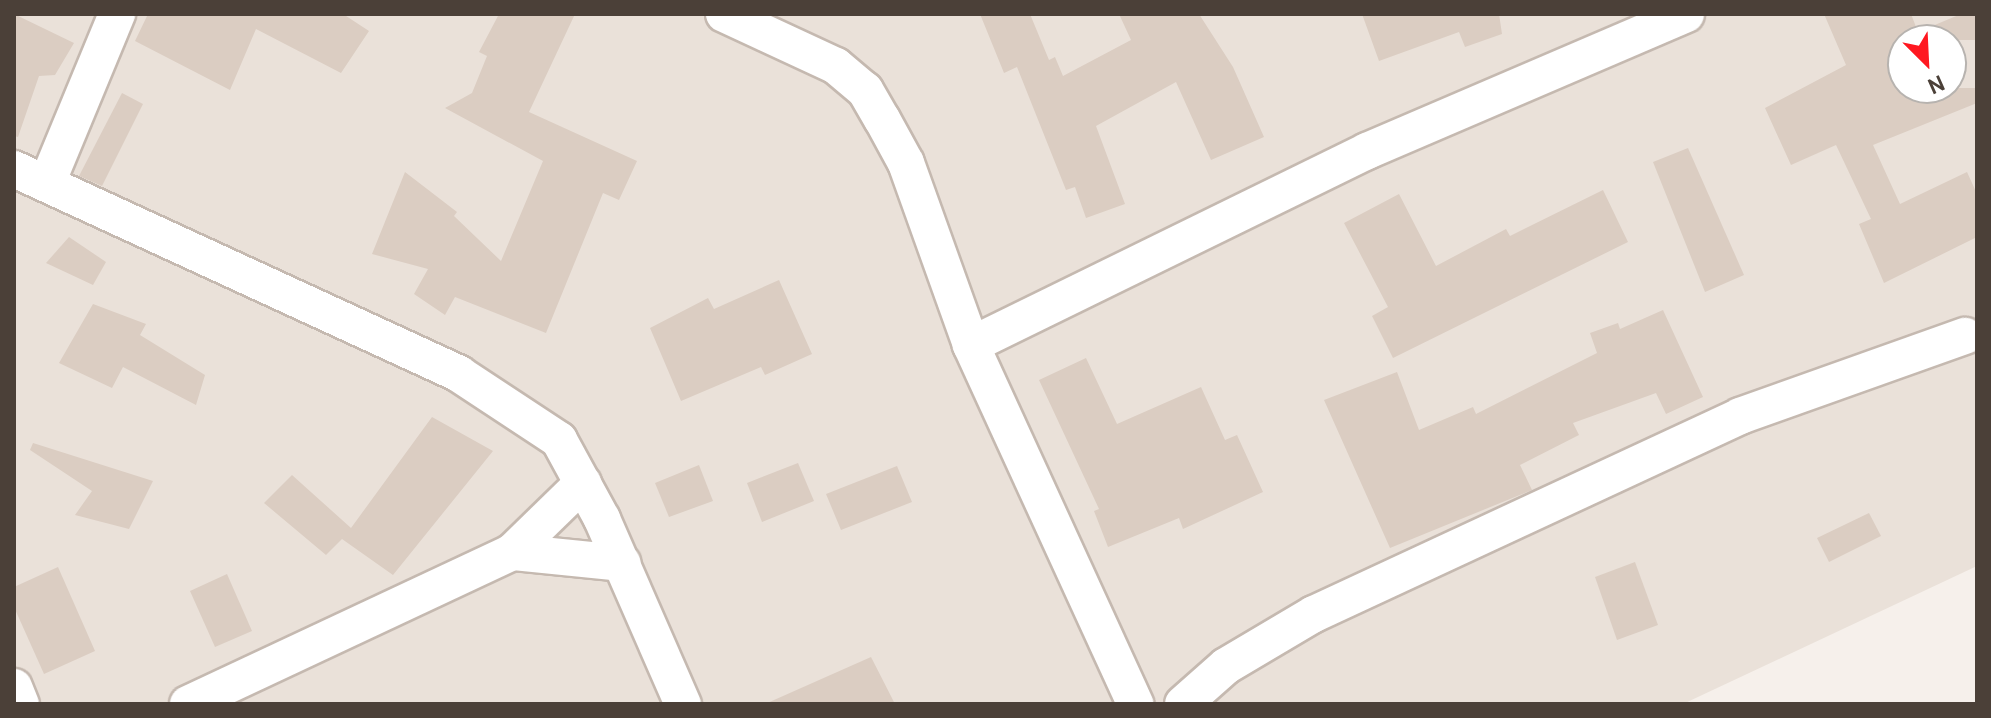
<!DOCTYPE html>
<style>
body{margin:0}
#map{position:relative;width:1991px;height:718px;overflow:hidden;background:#f6f0eb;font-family:Cabin,sans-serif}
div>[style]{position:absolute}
.residential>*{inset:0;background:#eae1d9}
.building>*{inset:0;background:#dbcdc2}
.roads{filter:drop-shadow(2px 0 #c5b9b0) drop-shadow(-2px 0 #c5b9b0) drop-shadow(0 2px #c5b9b0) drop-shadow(0 -2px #c5b9b0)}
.street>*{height:36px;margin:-18px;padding:0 18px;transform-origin:18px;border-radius:18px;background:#fff}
span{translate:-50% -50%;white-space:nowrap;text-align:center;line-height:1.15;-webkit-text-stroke:8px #fff;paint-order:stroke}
.frame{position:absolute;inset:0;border:16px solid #4b4038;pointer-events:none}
.north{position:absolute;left:1887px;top:24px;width:80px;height:80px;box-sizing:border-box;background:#fff;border:2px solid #b7b3af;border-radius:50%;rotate:156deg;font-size:22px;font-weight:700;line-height:32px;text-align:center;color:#4b4038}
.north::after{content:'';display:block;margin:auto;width:28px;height:36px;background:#ff1820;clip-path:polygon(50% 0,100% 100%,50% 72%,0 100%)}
</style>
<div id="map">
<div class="residential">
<i style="clip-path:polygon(evenodd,14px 14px,1977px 14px,1977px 566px,1683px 704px,14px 704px,14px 14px,1903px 40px,1951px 40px,1951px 88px,1903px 88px,1903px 40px)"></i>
</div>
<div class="building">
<i style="clip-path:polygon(14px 14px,74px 43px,55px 75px,39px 76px,18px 137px,14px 136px)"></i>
<i style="clip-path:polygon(148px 14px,343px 14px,369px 31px,341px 73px,256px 29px,230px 90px,135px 41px)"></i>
<i style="clip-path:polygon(499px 14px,575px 14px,529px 112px,637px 161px,619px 200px,603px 193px,546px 333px,455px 297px,445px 315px,414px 294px,428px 269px,372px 254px,405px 172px,457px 212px,454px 216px,501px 261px,543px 161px,445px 108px,472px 93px,487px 56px,479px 52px)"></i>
<i style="clip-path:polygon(980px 14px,1030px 14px,1049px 60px,1055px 57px,1063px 76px,1131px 40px,1119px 14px,1199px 14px,1233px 67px,1264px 137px,1211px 160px,1176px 82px,1096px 126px,1125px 204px,1086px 218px,1075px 187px,1066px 190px,1017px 67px,1004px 73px)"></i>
<i style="clip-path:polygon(1362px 14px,1499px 14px,1502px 34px,1465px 47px,1459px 32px,1379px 61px)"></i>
<i style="clip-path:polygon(1824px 14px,1911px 14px,1918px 32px,1961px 14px,1977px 14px,1977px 40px,1903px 40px,1903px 88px,1977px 88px,1977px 103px,1873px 145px,1900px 204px,1967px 172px,1977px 194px,1977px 237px,1884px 283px,1859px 224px,1871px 219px,1836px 145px,1791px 165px,1765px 108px,1846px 65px)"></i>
<i style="clip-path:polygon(122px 93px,143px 104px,102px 186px,79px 176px)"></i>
<i style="clip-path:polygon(1688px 148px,1744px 275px,1705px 292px,1653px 162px)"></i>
<i style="clip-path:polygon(1603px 190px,1628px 242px,1393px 358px,1372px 316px,1388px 307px,1344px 223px,1399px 194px,1436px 266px,1506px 229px,1510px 236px)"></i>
<i style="clip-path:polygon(69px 237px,106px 262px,93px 285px,46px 263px)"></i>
<i style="clip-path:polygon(779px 280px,812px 354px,765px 375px,761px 367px,681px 401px,650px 328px,708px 298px,714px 309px)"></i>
<i style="clip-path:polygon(93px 304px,146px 324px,140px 335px,205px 375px,196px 405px,123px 367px,112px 388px,59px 363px)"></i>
<i style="clip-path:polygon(1663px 310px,1703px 397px,1666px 414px,1656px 393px,1573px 423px,1579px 435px,1520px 465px,1532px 490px,1390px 548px,1324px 400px,1397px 372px,1419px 430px,1473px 407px,1476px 414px,1597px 353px,1590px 333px,1618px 323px,1620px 329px)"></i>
<i style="clip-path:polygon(1086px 358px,1117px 424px,1201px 387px,1225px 440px,1237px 435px,1263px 492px,1183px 529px,1179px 518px,1108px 547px,1094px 511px,1099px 509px,1039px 380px)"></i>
<i style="clip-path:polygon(432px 417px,493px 451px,393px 575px,342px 539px,326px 555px,264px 503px,292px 475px,351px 528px)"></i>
<i style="clip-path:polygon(33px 443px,153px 481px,129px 529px,75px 515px,92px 491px,30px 450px)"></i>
<i style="clip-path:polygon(798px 463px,814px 501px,762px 522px,747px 483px)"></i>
<i style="clip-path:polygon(699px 465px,713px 501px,669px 517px,655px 483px)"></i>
<i style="clip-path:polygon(897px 466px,912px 502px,841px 530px,826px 494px)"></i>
<i style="clip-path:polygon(1869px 513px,1881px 536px,1829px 562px,1817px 538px)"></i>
<i style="clip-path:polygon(1635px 562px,1658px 625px,1617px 640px,1595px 577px)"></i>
<i style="clip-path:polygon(58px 567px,95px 651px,44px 674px,14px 607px,14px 587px)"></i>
<i style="clip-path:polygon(227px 574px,252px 631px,215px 647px,190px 591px)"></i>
<i style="clip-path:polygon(871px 657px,895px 704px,765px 704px)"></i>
</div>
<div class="roads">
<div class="street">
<i style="left:724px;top:14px;width:123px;rotate:24.9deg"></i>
<i style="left:836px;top:66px;width:38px;rotate:40deg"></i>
<i style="left:865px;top:90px;width:34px;rotate:60deg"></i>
<i style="left:882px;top:119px;width:50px;rotate:61.4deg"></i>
<i style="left:906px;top:163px;width:193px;rotate:70.3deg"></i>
<i style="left:971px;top:345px;width:395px;rotate:65.4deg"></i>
<i style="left:14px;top:169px;width:490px;rotate:24.7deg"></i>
<i style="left:459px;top:374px;width:120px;rotate:33.4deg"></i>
<i style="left:559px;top:440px;width:90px;rotate:61.4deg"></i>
<i style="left:602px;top:519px;width:202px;rotate:66.4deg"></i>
<i style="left:47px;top:183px;width:183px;rotate:-67.5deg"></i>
<i style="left:971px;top:345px;width:441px;rotate:-26.1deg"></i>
<i style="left:1367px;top:151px;width:347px;rotate:-23.2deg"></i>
<i style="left:512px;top:552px;width:99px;rotate:-44.2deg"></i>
<i style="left:14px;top:687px;width:18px;rotate:68deg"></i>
<i style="left:188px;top:704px;width:358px;rotate:-25.1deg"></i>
<i style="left:512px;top:552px;width:111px;rotate:5.7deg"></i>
<i style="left:1183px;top:704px;width:57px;rotate:-41.5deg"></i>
<i style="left:1226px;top:666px;width:102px;rotate:-30.6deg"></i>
<i style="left:1314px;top:614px;width:470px;rotate:-24.9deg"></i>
<i style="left:1740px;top:416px;width:239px;rotate:-19.6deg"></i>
</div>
</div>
<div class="frame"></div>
<div class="north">N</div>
</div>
